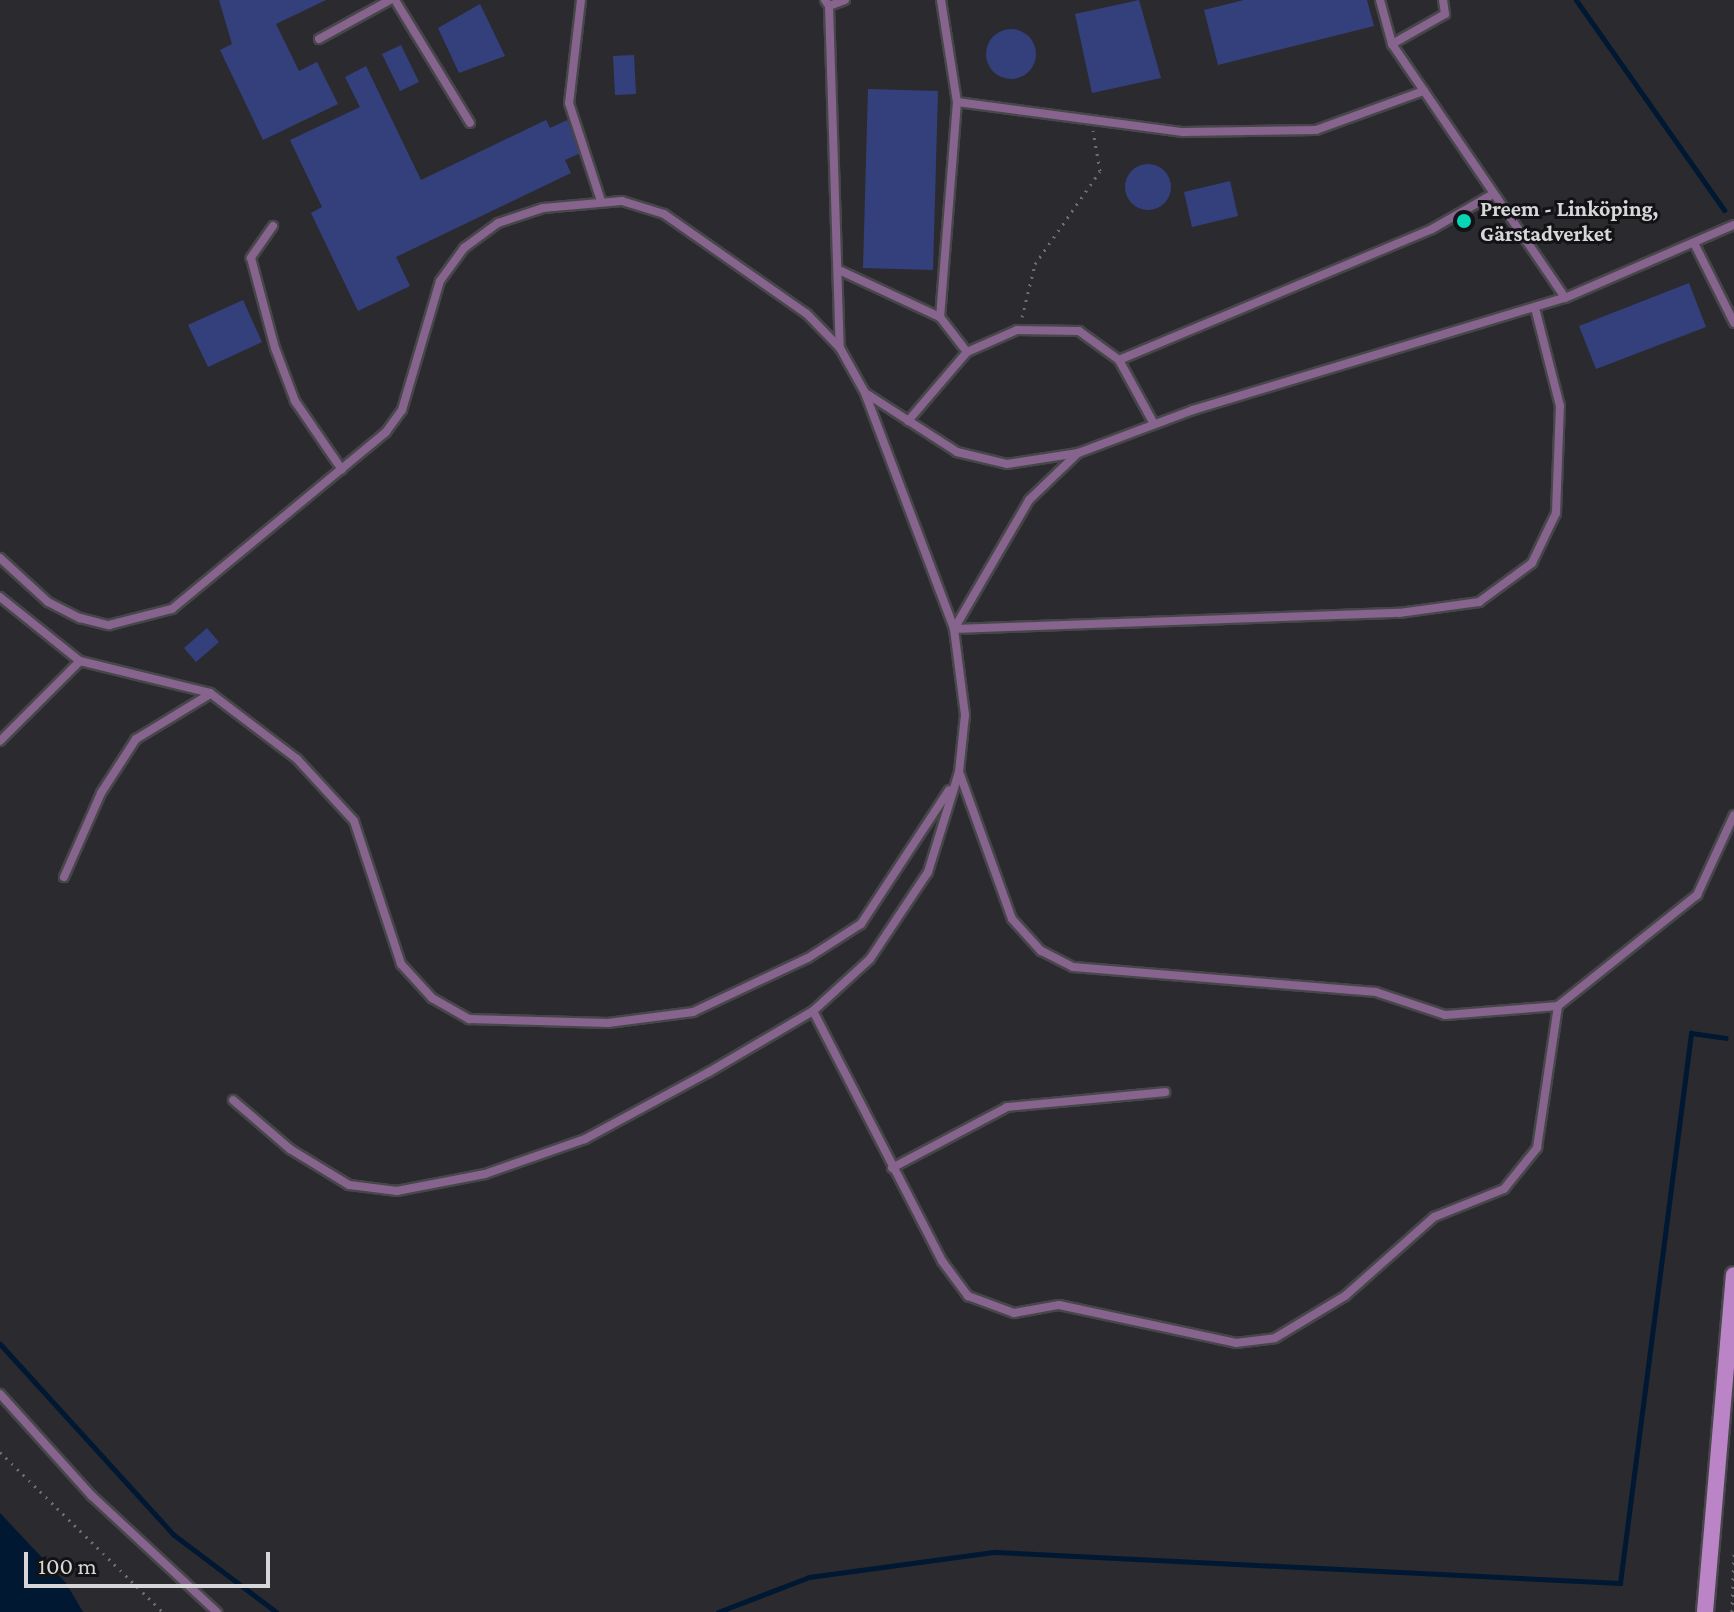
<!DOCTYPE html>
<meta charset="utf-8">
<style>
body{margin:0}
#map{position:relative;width:1734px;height:1612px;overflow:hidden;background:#2b2a2f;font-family:"Crimson Pro",serif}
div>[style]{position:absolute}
.water>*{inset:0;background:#001832}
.stream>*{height:5px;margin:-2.5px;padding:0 2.5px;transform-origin:2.5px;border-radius:2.5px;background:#001832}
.building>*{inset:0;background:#34407c}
.round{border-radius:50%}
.path>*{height:3px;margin-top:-1.5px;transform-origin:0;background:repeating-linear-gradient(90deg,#6e6d71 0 2px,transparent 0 8px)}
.roads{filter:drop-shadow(2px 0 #47464a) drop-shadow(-2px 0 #47464a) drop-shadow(0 2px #47464a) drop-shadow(0 -2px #47464a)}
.lane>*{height:8px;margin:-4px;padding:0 4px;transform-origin:4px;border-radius:4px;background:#86648d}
.secondary>*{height:16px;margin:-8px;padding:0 8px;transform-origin:8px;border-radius:8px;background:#ba84c6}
.dots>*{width:22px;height:22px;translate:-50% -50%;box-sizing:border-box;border:4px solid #131315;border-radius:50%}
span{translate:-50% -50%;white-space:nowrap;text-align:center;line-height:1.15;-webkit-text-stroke:6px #131315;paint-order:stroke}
.poi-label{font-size:22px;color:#d7d7da;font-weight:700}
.left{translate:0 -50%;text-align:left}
.scale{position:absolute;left:24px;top:1552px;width:246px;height:36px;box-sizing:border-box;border:4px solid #d7d7da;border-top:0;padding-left:10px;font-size:24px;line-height:28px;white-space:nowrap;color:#d7d7da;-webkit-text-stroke:6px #131315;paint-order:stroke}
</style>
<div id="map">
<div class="water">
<i style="clip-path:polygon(0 1513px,66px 1583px,83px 1612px,0 1612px)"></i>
</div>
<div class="stream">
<i style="left:1576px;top:0;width:257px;rotate:54.8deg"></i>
<i style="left:0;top:1344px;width:258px;rotate:47.7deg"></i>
<i style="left:174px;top:1535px;width:128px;rotate:37deg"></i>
<i style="left:718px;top:1612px;width:97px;rotate:-21deg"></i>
<i style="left:809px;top:1577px;width:188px;rotate:-7.7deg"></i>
<i style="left:995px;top:1552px;width:626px;rotate:2.84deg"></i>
<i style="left:1620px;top:1583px;width:555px;rotate:-82.64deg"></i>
<i style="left:1691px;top:1033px;width:35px;rotate:8deg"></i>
</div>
<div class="building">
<i style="clip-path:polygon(219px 0,326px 0,276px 24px,299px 71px,317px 62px,338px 104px,263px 140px,220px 50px,232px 44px)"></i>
<i style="clip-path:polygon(1139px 0,1161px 78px,1092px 93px,1075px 14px)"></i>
<i style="clip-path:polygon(1244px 0,1367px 0,1374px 26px,1218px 65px,1204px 10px)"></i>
<i style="clip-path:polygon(480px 4px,505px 56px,459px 73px,438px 28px)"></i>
<i class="round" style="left:986px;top:29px;width:50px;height:50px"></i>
<i style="clip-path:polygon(401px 45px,419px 82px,400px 91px,382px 54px)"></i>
<i style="clip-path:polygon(634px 55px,636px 94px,615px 95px,613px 56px)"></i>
<i style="clip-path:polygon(366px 66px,421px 180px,546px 120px,550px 128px,567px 120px,583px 152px,565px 160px,571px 173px,396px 257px,410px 286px,358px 311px,311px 213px,322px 207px,290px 140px,360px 107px,345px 77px)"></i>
<i style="clip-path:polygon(868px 89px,938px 91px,933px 270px,863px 268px)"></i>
<i class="round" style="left:1125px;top:164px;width:46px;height:46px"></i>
<i style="clip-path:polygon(1230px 181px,1238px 216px,1192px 227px,1184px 192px)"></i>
<i style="clip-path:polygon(1689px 283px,1706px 327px,1596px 369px,1579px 326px)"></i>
<i style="clip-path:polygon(243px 300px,262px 342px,208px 367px,188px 325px)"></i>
<i style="clip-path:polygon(207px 628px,219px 642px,196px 662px,184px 648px)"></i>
</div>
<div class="path">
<i style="left:1022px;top:317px;width:55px;rotate:-76.2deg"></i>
<i style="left:1035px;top:264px;width:113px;rotate:-55deg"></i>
<i style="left:1100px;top:171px;width:41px;rotate:-99.9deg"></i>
<i style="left:0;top:1452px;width:228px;rotate:44.5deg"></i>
<i style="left:1732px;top:1612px;width:58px;rotate:-88deg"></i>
</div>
<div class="roads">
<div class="lane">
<i style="left:395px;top:0;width:144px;rotate:58.6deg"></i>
<i style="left:581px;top:0;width:104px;rotate:96.6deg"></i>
<i style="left:569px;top:103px;width:103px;rotate:71.9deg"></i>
<i style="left:825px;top:0;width:7px;rotate:56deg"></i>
<i style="left:829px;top:6px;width:17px;rotate:-21deg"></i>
<i style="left:941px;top:0;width:103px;rotate:81.1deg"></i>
<i style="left:957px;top:102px;width:228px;rotate:7.6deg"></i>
<i style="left:1183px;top:132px;width:133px;rotate:-0.9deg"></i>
<i style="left:1316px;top:130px;width:115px;rotate:-19.9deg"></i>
<i style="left:1380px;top:0;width:46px;rotate:74.7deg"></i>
<i style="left:1392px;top:44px;width:61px;rotate:-29.5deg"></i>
<i style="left:1445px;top:14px;width:14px;rotate:-98deg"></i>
<i style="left:829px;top:6px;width:342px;rotate:88.2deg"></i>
<i style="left:319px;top:39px;width:81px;rotate:-28.8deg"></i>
<i style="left:1392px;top:44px;width:307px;rotate:55.7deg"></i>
<i style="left:1565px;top:298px;width:184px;rotate:-23.4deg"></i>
<i style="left:957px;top:102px;width:216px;rotate:94.5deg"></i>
<i style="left:940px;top:317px;width:44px;rotate:52.4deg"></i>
<i style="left:273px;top:226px;width:39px;rotate:125deg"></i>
<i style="left:251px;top:258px;width:93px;rotate:75.1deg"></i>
<i style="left:275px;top:348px;width:57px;rotate:69.3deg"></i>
<i style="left:295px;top:401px;width:83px;rotate:55.7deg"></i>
<i style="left:1695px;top:245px;width:87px;rotate:63.4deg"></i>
<i style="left:839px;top:270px;width:111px;rotate:25deg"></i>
<i style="left:1119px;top:360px;width:339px;rotate:-22.7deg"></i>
<i style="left:1432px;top:229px;width:70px;rotate:-29.8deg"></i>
<i style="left:867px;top:394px;width:107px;rotate:32.8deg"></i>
<i style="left:957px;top:452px;width:51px;rotate:13.5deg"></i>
<i style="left:1007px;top:464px;width:72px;rotate:-8.8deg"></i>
<i style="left:908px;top:421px;width:91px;rotate:-49.5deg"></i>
<i style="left:967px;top:352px;width:55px;rotate:-23.7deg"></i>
<i style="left:1017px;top:330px;width:62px;rotate:0.9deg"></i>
<i style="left:1079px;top:331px;width:49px;rotate:35.9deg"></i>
<i style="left:1119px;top:360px;width:73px;rotate:61.3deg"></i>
<i style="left:0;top:558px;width:65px;rotate:42.5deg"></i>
<i style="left:48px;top:602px;width:36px;rotate:27deg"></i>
<i style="left:80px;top:618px;width:30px;rotate:14deg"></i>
<i style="left:109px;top:625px;width:65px;rotate:-14.3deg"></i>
<i style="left:172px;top:609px;width:278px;rotate:-39.6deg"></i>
<i style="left:386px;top:432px;width:27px;rotate:-54deg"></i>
<i style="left:402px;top:410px;width:134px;rotate:-73.6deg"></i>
<i style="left:440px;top:281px;width:41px;rotate:-54deg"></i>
<i style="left:464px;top:248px;width:42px;rotate:-36.3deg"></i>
<i style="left:498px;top:223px;width:47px;rotate:-18.4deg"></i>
<i style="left:543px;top:208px;width:79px;rotate:-5.1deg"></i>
<i style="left:622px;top:201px;width:44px;rotate:17.2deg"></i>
<i style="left:664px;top:214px;width:174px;rotate:35deg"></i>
<i style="left:807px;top:314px;width:47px;rotate:45.9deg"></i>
<i style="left:840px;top:348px;width:51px;rotate:60.9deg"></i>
<i style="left:865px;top:393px;width:252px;rotate:69.3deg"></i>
<i style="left:954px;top:629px;width:87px;rotate:82.7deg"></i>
<i style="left:965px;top:715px;width:57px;rotate:96deg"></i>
<i style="left:959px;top:772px;width:105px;rotate:107.2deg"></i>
<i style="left:928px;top:872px;width:105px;rotate:123.7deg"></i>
<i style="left:870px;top:959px;width:77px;rotate:137.6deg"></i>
<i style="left:813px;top:1011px;width:121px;rotate:149.6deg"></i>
<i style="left:709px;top:1072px;width:141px;rotate:151.6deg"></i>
<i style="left:585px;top:1139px;width:106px;rotate:160.7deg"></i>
<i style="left:485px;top:1174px;width:90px;rotate:169.1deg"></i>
<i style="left:397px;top:1191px;width:48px;rotate:-172.9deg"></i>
<i style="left:349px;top:1185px;width:69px;rotate:-148.6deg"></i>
<i style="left:290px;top:1149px;width:75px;rotate:-139.3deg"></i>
<i style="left:0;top:597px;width:102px;rotate:38.7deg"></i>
<i style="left:80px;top:661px;width:134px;rotate:13.8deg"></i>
<i style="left:210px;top:693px;width:109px;rotate:37.2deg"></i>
<i style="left:297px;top:759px;width:84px;rotate:47.4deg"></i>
<i style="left:354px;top:821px;width:151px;rotate:71.8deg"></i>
<i style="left:401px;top:964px;width:46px;rotate:47.6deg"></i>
<i style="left:432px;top:998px;width:43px;rotate:29.6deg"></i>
<i style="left:469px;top:1019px;width:139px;rotate:1.6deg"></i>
<i style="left:608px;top:1023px;width:86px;rotate:-7.4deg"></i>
<i style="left:693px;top:1012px;width:127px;rotate:-25.2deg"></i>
<i style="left:808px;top:958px;width:63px;rotate:-32.7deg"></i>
<i style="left:861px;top:924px;width:160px;rotate:-56.7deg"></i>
<i style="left:954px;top:629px;width:445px;rotate:-2.1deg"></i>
<i style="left:1399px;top:613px;width:81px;rotate:-7.8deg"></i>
<i style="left:1479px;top:602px;width:66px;rotate:-36.3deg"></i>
<i style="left:1532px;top:563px;width:55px;rotate:-64.4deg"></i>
<i style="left:1556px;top:513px;width:107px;rotate:-87.9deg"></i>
<i style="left:1560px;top:406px;width:97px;rotate:-104.3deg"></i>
<i style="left:954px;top:629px;width:149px;rotate:-59.8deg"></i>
<i style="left:1029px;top:500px;width:68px;rotate:-43.8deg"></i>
<i style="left:1078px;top:453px;width:123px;rotate:-20.5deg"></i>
<i style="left:1193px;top:410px;width:388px;rotate:-16.8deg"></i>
<i style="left:0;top:741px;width:113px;rotate:-45deg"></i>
<i style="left:64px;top:877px;width:92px;rotate:-66.2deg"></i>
<i style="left:101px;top:793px;width:64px;rotate:-57.1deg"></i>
<i style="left:136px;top:739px;width:87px;rotate:-31.3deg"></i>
<i style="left:1558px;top:1006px;width:178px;rotate:-38.6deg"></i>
<i style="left:1697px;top:895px;width:88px;rotate:-65.2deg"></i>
<i style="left:813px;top:1011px;width:281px;rotate:62.7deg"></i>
<i style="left:942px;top:1261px;width:44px;rotate:53.4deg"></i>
<i style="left:968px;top:1296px;width:49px;rotate:20.3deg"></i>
<i style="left:1014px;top:1313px;width:46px;rotate:-10.1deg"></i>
<i style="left:1059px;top:1305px;width:181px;rotate:12.1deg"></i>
<i style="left:1236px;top:1343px;width:39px;rotate:-7deg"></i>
<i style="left:1275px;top:1338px;width:82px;rotate:-31deg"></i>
<i style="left:1345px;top:1296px;width:119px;rotate:-41.6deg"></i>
<i style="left:1434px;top:1217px;width:75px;rotate:-21.8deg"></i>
<i style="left:1504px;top:1189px;width:53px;rotate:-51.2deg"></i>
<i style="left:1537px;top:1148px;width:144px;rotate:-81.6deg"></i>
<i style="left:1558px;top:1006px;width:113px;rotate:175.4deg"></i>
<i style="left:1445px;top:1015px;width:73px;rotate:-161.6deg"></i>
<i style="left:1376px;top:992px;width:304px;rotate:-175.3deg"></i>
<i style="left:1073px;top:967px;width:36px;rotate:-153deg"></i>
<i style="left:1041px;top:951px;width:43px;rotate:-132.2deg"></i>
<i style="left:1012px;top:919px;width:156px;rotate:-109.8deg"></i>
<i style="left:892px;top:1168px;width:130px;rotate:-27.9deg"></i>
<i style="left:1007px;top:1107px;width:159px;rotate:-5.4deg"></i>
<i style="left:0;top:1394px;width:137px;rotate:48deg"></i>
<i style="left:92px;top:1496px;width:171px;rotate:42.9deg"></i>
</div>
<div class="secondary">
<i style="left:1705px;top:1612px;width:338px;rotate:-85.1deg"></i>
</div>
</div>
<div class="dots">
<i style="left:1464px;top:221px;background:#07d5b6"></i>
</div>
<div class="poi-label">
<span class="left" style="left:1480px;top:221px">Preem - Linköping,<br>Gärstadverket</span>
</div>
<div class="scale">100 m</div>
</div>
